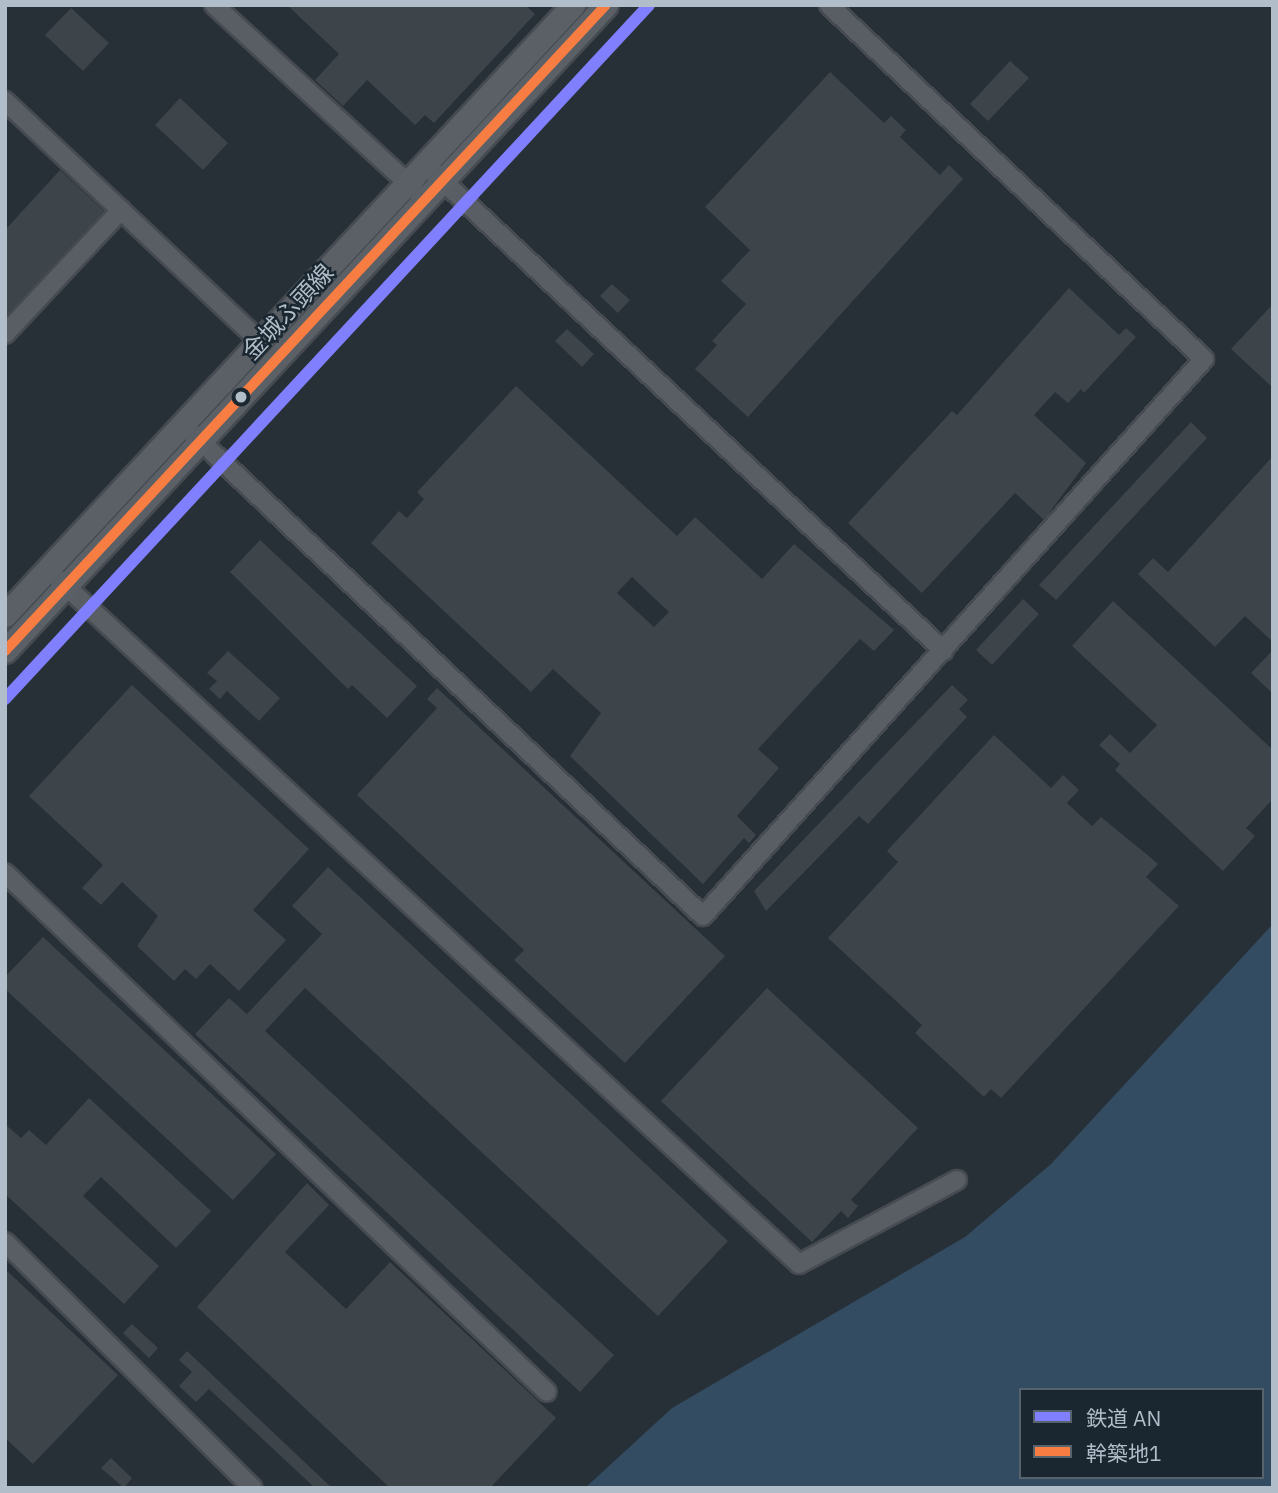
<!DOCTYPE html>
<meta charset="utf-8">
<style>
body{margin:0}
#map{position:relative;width:1278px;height:1493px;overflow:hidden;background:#272f37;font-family:"IBM Plex Sans","Noto Sans JP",sans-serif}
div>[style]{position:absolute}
.water>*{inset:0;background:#334c61}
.building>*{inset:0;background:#3d444a}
.roads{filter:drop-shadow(2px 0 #464b51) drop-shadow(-2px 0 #464b51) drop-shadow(0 2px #464b51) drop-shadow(0 -2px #464b51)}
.minor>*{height:18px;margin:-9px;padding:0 9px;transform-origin:9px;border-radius:9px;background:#585e64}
.major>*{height:23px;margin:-11.5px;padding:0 11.5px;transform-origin:11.5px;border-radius:11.5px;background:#5a6066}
.bus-1>*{height:10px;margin:-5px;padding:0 5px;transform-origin:5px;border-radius:5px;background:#f77d43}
.rail-1>*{height:12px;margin:-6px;padding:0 6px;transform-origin:6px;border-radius:6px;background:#8080ff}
.dots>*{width:19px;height:19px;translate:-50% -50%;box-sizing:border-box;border:4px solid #1a2731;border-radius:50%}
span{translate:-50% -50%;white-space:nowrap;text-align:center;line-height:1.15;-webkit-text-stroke:5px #1a2731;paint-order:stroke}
.street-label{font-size:24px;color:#b1bdc8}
.frame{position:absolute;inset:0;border:7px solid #b1bdc8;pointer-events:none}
.legend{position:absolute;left:1019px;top:1388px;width:245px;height:91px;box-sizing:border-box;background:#1a2731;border:2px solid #56636d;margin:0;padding:9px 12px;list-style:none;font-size:21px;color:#b1bdc8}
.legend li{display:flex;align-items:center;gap:14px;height:35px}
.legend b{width:35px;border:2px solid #56636d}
</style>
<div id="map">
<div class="water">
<i style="clip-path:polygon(evenodd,1273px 924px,1273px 1488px,585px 1488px,672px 1408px,965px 1237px,1051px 1164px,1273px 924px,1021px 1390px,1262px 1390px,1262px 1477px,1021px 1477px,1021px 1390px)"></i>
</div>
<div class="building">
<i style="clip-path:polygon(287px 5px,525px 5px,535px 14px,434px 123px,425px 115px,415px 125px,367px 80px,343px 106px,315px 80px,339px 54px)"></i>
<i style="clip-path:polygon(71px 8px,109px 43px,83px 71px,45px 35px)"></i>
<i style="clip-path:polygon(1010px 61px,1029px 78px,988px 121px,970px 104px)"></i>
<i style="clip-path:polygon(830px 72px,884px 123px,891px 116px,906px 130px,900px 137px,940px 175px,949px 165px,963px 179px,748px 417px,695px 369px,717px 345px,712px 341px,746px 304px,721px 281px,750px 250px,705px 207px)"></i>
<i style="clip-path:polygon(180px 98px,228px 143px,203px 170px,155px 125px)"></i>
<i style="clip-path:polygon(60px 170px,104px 211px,5px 317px,5px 230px)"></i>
<i style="clip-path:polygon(612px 284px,630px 300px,618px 313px,600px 296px)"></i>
<i style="clip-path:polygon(1069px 288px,1119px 335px,1126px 328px,1136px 337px,1084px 393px,1081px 389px,1068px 403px,1055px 392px,1034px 415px,1086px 463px,1044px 520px,1015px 493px,922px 593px,848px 523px,952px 411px,957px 415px)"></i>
<i style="clip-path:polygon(1273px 304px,1273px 388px,1231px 349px)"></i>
<i style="clip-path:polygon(567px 329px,594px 354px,582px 367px,555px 341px)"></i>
<i style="clip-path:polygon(evenodd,516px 386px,677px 536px,695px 517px,762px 579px,794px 544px,894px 630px,874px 651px,860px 639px,758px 749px,779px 768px,737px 816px,756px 835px,749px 843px,744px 838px,703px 884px,570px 756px,601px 713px,553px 669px,531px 692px,371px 543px,399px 511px,407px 518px,424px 499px,417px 492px,516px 386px,632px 577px,669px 612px,654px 627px,617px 593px,632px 577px)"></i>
<i style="clip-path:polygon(1191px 422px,1207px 438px,1056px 600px,1039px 585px)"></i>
<i style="clip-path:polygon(1273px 456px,1273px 642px,1245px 616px,1215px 647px,1138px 574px,1153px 558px,1168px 572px)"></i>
<i style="clip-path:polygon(260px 540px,417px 686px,387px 718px,352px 685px,348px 689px,230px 572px)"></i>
<i style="clip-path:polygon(1023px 599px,1039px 614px,992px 665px,976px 650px)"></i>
<i style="clip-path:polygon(1113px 601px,1273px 750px,1273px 799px,1246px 828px,1255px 836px,1223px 871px,1115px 770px,1120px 764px,1099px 745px,1110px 734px,1130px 753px,1157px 725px,1072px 646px)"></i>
<i style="clip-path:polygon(1273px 650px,1273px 694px,1251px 673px)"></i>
<i style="clip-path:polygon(228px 651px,280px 698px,259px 721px,227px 691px,220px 699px,209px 689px,217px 681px,207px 673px)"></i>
<i style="clip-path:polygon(132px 685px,309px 849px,253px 910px,286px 940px,239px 991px,210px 964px,196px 979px,185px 969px,174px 981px,137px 946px,158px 916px,122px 882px,101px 905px,82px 888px,103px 865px,29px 796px)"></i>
<i style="clip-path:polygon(952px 685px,968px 700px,959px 709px,967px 717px,868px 824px,859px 816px,766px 911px,754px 891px)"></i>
<i style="clip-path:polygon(437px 688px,725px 956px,625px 1063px,514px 960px,524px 950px,357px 795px,437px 708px,427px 699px)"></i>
<i style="clip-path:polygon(994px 735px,1051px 788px,1063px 775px,1079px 790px,1067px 803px,1092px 826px,1101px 817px,1150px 857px,1158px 864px,1146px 877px,1179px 906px,1001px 1098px,991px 1089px,984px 1097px,915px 1033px,922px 1025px,828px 938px,898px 862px,887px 851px)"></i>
<i style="clip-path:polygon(328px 867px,728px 1241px,658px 1316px,305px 988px,265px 1031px,614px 1355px,580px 1392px,195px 1034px,229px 998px,247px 1014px,322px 934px,292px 906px)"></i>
<i style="clip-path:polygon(43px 937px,276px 1154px,233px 1200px,5px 989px,5px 977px)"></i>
<i style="clip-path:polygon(767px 988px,918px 1128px,851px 1200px,858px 1206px,848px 1218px,841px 1211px,812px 1242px,661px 1101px)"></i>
<i style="clip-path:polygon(89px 1098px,211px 1211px,176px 1248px,101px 1177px,83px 1196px,159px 1266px,124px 1304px,5px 1194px,5px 1124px,21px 1138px,29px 1130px,46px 1145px)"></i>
<i style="clip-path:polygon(307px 1183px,329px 1205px,285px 1252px,346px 1309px,390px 1262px,556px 1418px,490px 1488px,390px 1488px,197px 1307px)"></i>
<i style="clip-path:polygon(5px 1269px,118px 1375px,33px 1464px,5px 1438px)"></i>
<i style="clip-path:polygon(132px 1324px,158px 1348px,149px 1358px,123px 1333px)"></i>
<i style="clip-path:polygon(187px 1351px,332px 1488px,315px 1488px,209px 1389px,196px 1402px,179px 1386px,192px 1372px,179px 1360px)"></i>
<i style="clip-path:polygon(111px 1458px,132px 1478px,124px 1488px,101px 1468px)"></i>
</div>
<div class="roads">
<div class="minor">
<i style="left:214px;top:5px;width:289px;rotate:42.6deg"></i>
<i style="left:5px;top:101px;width:352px;rotate:43.3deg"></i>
<i style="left:428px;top:167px;width:707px;rotate:43.17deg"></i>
<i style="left:5px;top:334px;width:170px;rotate:-46.9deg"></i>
<i style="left:192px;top:433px;width:703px;rotate:43.39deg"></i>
<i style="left:703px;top:916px;width:749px;rotate:-48.03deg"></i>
<i style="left:1204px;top:359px;width:516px;rotate:-136.65deg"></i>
<i style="left:58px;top:579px;width:1009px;rotate:42.75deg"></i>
<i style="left:799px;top:1264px;width:179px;rotate:-28deg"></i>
<i style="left:5px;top:873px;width:750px;rotate:43.76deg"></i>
<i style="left:5px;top:1242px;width:349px;rotate:44.8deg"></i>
</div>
<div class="major">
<i style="left:5px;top:615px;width:834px;rotate:-47.04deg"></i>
<i style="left:5px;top:651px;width:882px;rotate:-47.07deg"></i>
</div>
</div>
<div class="bus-1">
<i style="left:5px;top:651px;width:882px;rotate:-47.07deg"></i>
</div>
<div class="rail-1">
<i style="left:5px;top:699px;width:947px;rotate:-47.14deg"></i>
</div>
<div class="dots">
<i style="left:241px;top:397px;background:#b1bdc8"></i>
</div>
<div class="street-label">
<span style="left:288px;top:312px;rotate:-47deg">金城ふ頭線</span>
</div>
<div class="frame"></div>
<ul class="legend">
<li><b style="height:9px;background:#8080ff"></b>鉄道 AN</li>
<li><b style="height:9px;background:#f77d43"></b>幹築地1</li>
</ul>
</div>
